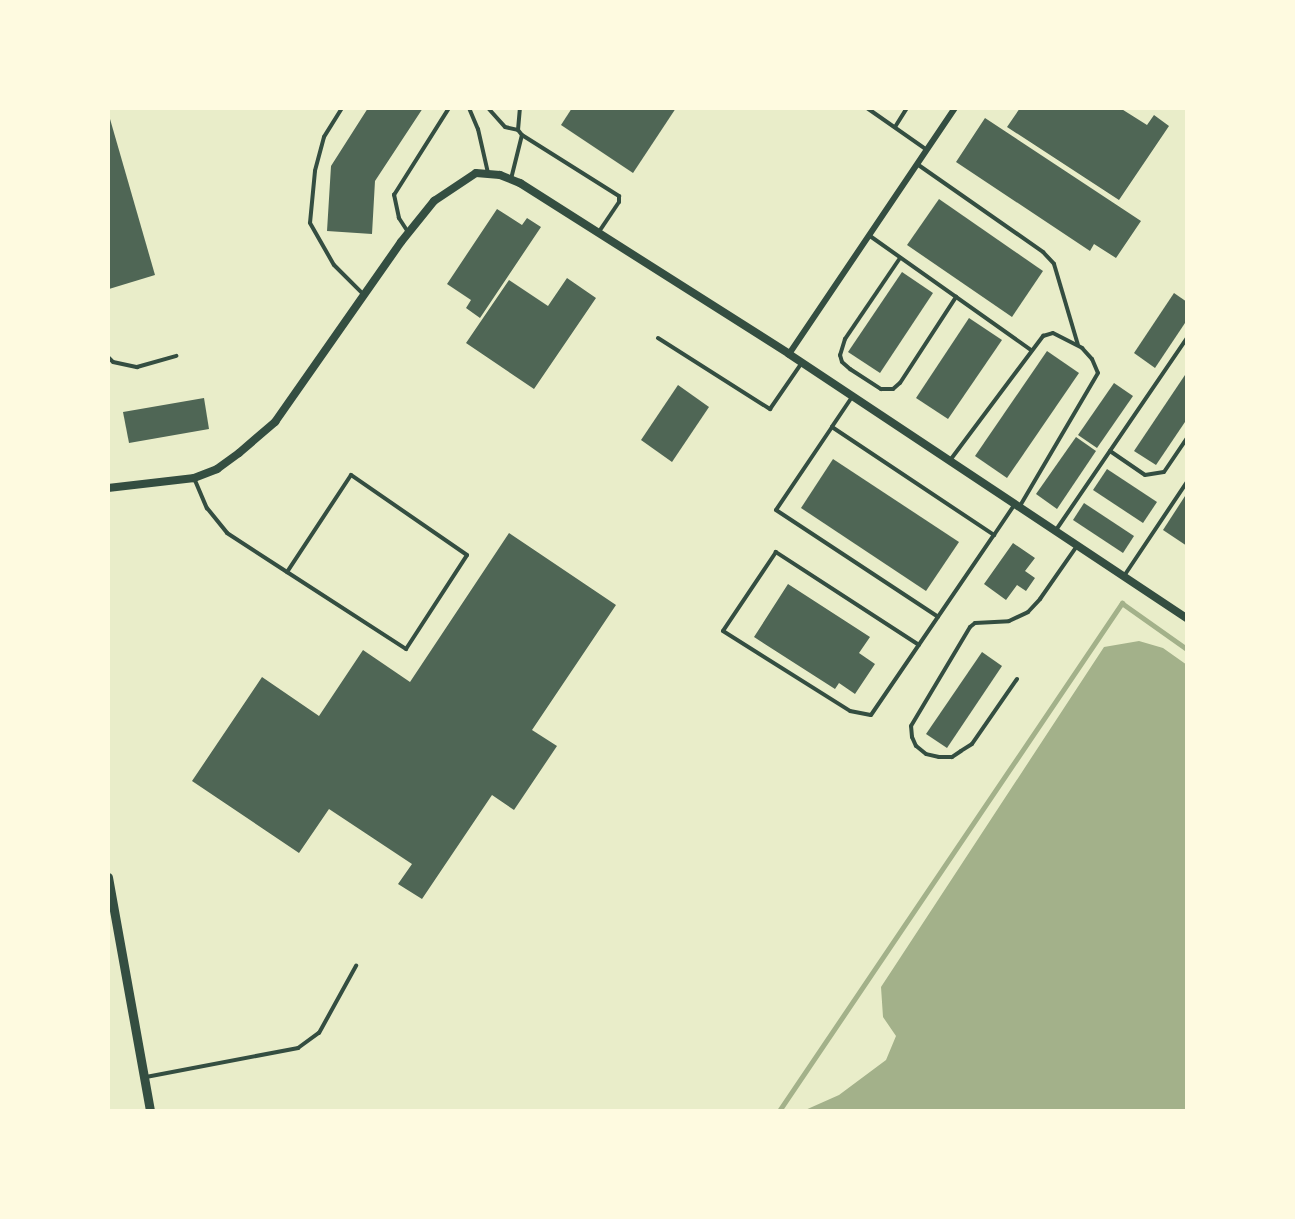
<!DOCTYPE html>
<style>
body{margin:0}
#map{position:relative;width:1295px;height:1219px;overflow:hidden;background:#e9edc9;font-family:"Noto Sans",sans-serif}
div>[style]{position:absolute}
.water>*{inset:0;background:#a3b18a}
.stream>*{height:4.5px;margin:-2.25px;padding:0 2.25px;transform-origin:2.25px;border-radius:2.25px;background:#a3b18a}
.building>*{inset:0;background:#4f6655}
.service>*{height:4px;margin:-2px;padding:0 2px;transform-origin:2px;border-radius:2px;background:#344e41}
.minor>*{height:6px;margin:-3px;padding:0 3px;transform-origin:3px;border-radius:3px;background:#344e41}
.tertiary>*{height:8px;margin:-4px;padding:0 4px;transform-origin:4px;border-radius:4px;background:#344e41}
.secondary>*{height:9px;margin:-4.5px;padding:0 4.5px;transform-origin:4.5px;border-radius:4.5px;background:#344e41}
span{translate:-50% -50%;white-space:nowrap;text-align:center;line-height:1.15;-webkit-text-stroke:6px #fefae0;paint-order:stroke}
.frame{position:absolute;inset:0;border:110px solid #fefae0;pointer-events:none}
</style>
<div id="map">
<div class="water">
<i style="clip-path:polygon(1139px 641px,1163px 648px,1187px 665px,1187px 1111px,803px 1111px,839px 1095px,886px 1060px,896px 1036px,883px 1017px,881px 987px,1104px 647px)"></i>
</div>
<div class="stream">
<i style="left:779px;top:1111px;width:613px;rotate:-55.97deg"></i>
<i style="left:1122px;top:603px;width:80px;rotate:35.3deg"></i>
</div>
<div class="building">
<i style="clip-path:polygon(368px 108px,423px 108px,375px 181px,372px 234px,327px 231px,331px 166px)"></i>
<i style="clip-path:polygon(572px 108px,676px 108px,633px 173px,561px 125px)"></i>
<i style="clip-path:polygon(1020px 108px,1120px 108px,1147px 125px,1154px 115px,1169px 126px,1119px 200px,1007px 127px)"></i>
<i style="clip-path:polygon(108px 112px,155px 275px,109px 289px,108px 286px)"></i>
<i style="clip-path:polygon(985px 118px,1141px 221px,1116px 258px,1094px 244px,1090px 251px,956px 162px)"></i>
<i style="clip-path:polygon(939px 199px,1043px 271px,1012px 317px,907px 245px)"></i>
<i style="clip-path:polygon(497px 209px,522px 225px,527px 218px,541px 227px,480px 318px,466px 308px,471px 300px,447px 284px)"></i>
<i style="clip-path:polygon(902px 272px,933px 293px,880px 373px,848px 352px)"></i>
<i style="clip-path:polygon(567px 278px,596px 298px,534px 389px,466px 343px,509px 280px,548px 306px)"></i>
<i style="clip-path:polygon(1174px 293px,1187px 302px,1187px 320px,1155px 368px,1134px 353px)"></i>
<i style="clip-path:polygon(969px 318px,1002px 340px,948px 419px,916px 398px)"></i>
<i style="clip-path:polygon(1047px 351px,1079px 373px,1007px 478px,975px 456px)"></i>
<i style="clip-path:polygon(1187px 372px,1187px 419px,1156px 465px,1134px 451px)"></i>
<i style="clip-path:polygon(1114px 383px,1133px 396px,1097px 448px,1078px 435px)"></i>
<i style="clip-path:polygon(678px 385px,709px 407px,672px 462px,641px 440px)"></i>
<i style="clip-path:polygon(204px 398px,209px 429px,129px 443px,123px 412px)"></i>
<i style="clip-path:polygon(1076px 437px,1096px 451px,1057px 509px,1036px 494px)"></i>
<i style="clip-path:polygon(833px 459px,959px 542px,926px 591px,801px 508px)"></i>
<i style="clip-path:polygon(1107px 469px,1157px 502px,1143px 523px,1093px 490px)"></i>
<i style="clip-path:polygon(1187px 493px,1187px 546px,1163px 530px)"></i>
<i style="clip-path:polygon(1084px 503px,1134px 536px,1123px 553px,1073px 520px)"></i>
<i style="clip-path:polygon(509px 533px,616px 605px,532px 730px,557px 746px,514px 810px,492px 795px,422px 899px,398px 884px,412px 864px,329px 809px,299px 853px,192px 781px,262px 677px,319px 716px,363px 650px,410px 682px)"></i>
<i style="clip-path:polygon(1013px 543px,1035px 558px,1025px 571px,1035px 578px,1026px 591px,1017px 585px,1006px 600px,984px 584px)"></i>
<i style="clip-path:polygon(788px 584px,870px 637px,859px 653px,875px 664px,855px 694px,839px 683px,835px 689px,754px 637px)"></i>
<i style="clip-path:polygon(982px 652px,1002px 666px,947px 748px,926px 734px)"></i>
</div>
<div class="service">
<i style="left:342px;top:108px;width:34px;rotate:122deg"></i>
<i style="left:324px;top:137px;width:35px;rotate:105deg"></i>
<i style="left:315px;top:171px;width:52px;rotate:95.5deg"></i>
<i style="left:310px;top:223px;width:48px;rotate:60.3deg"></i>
<i style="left:334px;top:265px;width:42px;rotate:45deg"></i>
<i style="left:469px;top:108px;width:23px;rotate:67deg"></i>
<i style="left:478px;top:129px;width:45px;rotate:77.2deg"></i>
<i style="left:488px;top:108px;width:25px;rotate:48deg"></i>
<i style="left:505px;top:127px;width:13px;rotate:13deg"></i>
<i style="left:518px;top:130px;width:6px;rotate:51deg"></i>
<i style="left:867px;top:108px;width:73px;rotate:35deg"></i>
<i style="left:895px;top:127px;width:22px;rotate:-58deg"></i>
<i style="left:518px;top:130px;width:22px;rotate:-85deg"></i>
<i style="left:917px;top:164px;width:154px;rotate:34.9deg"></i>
<i style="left:1043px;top:252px;width:16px;rotate:47deg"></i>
<i style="left:1054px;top:264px;width:84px;rotate:73.5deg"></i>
<i style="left:511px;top:179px;width:45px;rotate:-76deg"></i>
<i style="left:522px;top:135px;width:115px;rotate:32.2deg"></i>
<i style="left:619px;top:196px;width:6px;rotate:90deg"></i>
<i style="left:619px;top:202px;width:36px;rotate:124deg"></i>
<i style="left:408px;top:232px;width:17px;rotate:-123deg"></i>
<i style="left:399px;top:218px;width:24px;rotate:-102deg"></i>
<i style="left:394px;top:195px;width:103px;rotate:-57.7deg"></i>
<i style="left:870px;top:236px;width:197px;rotate:35.3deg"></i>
<i style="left:900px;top:258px;width:98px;rotate:124.2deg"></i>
<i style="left:845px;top:339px;width:17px;rotate:107deg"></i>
<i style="left:840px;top:355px;width:7px;rotate:74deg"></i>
<i style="left:842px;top:362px;width:11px;rotate:41deg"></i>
<i style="left:850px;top:369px;width:37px;rotate:33deg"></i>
<i style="left:881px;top:389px;width:12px"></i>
<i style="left:893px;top:389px;width:9px;rotate:-41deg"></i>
<i style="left:900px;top:383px;width:103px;rotate:-56.9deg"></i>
<i style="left:658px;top:338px;width:133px;rotate:32.4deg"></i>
<i style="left:770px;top:409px;width:55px;rotate:-55.4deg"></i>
<i style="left:108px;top:357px;width:7px;rotate:45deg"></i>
<i style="left:113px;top:362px;width:25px;rotate:12deg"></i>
<i style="left:137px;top:367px;width:41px;rotate:-15.8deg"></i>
<i style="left:852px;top:397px;width:36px;rotate:124deg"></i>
<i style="left:832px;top:427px;width:195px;rotate:33.7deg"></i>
<i style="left:994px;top:535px;width:37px;rotate:-56deg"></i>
<i style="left:832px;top:427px;width:100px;rotate:124deg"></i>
<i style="left:776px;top:510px;width:194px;rotate:33.4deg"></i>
<i style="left:1110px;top:451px;width:42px;rotate:34.4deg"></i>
<i style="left:1145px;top:475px;width:19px;rotate:-9deg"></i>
<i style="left:1164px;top:472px;width:41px;rotate:-55.9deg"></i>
<i style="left:951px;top:459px;width:154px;rotate:-53.2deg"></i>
<i style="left:1043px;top:336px;width:10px;rotate:-17deg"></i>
<i style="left:1053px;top:333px;width:33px;rotate:27deg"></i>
<i style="left:1082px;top:348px;width:15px;rotate:48deg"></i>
<i style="left:1092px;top:359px;width:15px;rotate:67deg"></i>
<i style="left:1098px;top:373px;width:154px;rotate:120.4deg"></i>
<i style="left:194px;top:478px;width:33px;rotate:67deg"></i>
<i style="left:207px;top:508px;width:32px;rotate:51deg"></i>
<i style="left:227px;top:533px;width:72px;rotate:33deg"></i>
<i style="left:287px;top:572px;width:142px;rotate:32.9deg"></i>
<i style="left:406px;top:649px;width:112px;rotate:-57deg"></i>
<i style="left:467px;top:555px;width:141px;rotate:-145.4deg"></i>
<i style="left:351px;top:475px;width:116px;rotate:123.4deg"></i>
<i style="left:1056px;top:530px;width:232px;rotate:-55.7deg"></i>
<i style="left:1124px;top:576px;width:113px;rotate:-56.2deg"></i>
<i style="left:919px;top:645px;width:171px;rotate:-147deg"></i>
<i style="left:776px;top:552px;width:95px;rotate:123.9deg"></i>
<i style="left:723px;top:631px;width:150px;rotate:32.2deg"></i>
<i style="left:850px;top:711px;width:21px;rotate:11deg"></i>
<i style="left:871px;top:715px;width:218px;rotate:-55.7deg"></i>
<i style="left:1017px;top:679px;width:79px;rotate:124.7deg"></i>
<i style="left:972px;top:744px;width:13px;rotate:148deg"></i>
<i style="left:961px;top:751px;width:11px;rotate:146deg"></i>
<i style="left:952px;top:757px;width:13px;rotate:180deg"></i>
<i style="left:939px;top:757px;width:13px;rotate:-167deg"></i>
<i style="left:926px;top:754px;width:13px;rotate:-141deg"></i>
<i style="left:916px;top:746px;width:10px;rotate:-114deg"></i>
<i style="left:912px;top:737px;width:11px;rotate:-95deg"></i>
<i style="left:911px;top:726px;width:115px;rotate:-59.2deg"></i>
<i style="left:970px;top:627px;width:6px;rotate:-39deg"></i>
<i style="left:975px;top:623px;width:34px;rotate:-3deg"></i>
<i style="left:1009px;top:621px;width:21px;rotate:-25deg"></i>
<i style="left:1028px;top:612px;width:18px;rotate:-47deg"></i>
<i style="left:1040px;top:599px;width:65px;rotate:-55.1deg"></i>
<i style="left:146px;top:1077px;width:155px;rotate:-10.8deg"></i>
<i style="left:298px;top:1048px;width:26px;rotate:-36deg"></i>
<i style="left:319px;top:1033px;width:77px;rotate:-61.1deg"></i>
</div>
<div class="minor">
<i style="left:789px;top:354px;width:297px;rotate:-56deg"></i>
</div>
<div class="tertiary">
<i style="left:108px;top:488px;width:87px;rotate:-6.6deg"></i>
<i style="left:194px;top:478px;width:25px;rotate:-21deg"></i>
<i style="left:217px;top:469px;width:27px;rotate:-36deg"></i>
<i style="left:239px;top:453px;width:48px;rotate:-40.7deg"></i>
<i style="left:275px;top:422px;width:220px;rotate:-55deg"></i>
<i style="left:401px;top:242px;width:53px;rotate:-51.2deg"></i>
<i style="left:434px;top:201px;width:50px;rotate:-33.7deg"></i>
<i style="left:476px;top:173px;width:24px;rotate:5deg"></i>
<i style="left:500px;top:175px;width:22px;rotate:22deg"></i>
<i style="left:520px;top:183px;width:319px;rotate:32.4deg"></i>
<i style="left:789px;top:354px;width:478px;rotate:33.6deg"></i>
</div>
<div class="secondary">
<i style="left:108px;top:877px;width:238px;rotate:79.8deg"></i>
</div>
<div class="frame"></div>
</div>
